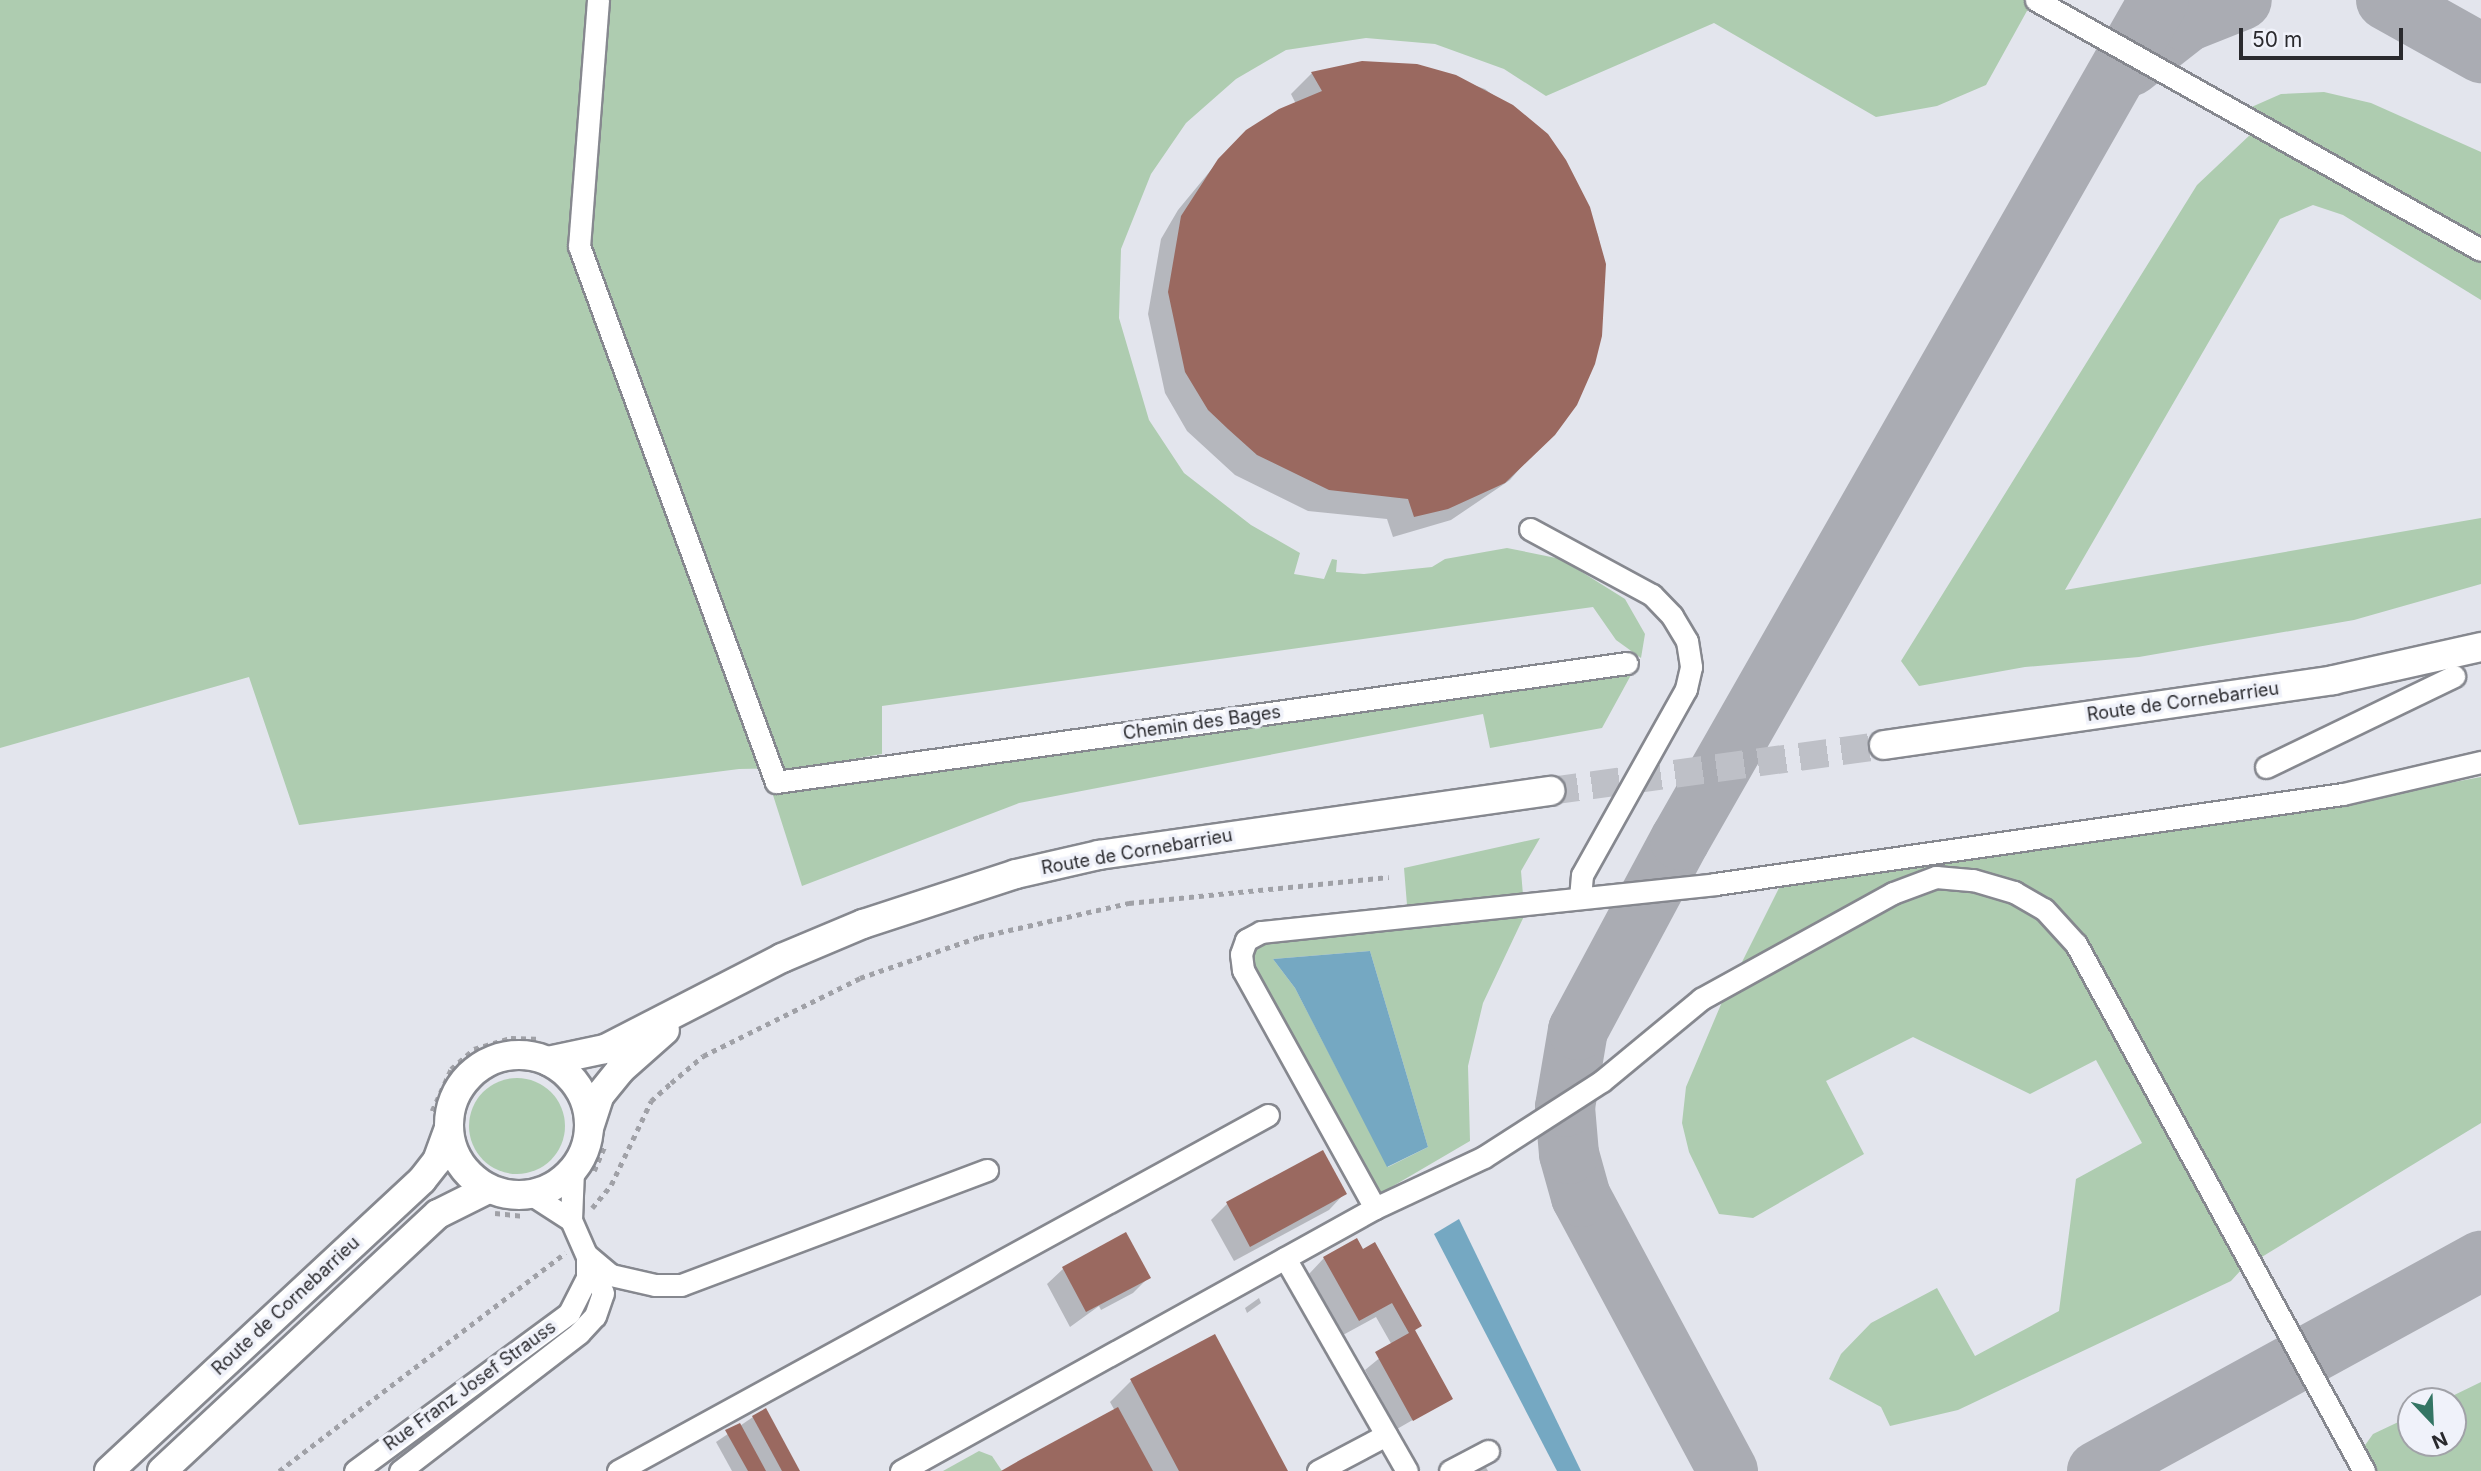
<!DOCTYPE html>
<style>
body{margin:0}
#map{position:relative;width:2481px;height:1471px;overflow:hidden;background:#e3e5ed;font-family:Inter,sans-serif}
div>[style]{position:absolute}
.green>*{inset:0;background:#aeccb0}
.round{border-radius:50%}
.water>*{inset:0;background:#75a8c2}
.shadow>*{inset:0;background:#0003}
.taxiway>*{height:60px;margin:-30px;padding:0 30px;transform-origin:30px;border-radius:30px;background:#aaacb3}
.building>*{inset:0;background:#9a6960}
.major-tunnel>*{height:28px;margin-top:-14px;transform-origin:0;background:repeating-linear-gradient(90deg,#bec0c7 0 28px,transparent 0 42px)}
.path>*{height:4.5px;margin-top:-2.25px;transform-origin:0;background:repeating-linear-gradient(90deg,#a0a1a7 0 5px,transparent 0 10px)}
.roads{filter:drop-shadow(2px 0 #86888f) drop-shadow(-2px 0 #86888f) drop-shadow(0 2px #86888f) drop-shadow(0 -2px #86888f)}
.minor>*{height:21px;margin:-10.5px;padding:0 10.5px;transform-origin:10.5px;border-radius:10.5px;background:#fff}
.major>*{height:28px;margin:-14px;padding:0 14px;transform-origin:14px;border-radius:14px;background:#fff}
.major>.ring{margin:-14px;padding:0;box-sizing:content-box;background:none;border:28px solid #fff;border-radius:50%}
span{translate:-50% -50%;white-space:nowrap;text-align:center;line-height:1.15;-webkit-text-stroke:7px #f0f2fa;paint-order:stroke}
.street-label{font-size:18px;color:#2a2a2e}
.north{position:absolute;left:2397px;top:1387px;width:70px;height:70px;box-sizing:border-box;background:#f0f2fa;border:2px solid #a1a2a8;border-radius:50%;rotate:157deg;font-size:19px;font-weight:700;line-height:28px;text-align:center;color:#2a2a2e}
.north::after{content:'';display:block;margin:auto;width:24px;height:32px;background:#347564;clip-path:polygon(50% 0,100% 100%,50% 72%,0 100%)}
.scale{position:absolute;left:2239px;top:28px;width:164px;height:32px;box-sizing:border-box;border:4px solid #2a2a2e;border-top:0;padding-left:9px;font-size:21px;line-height:24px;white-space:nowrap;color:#2a2a2e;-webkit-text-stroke:5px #f0f2fa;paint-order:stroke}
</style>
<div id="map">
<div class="green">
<i style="clip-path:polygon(0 0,2033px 0,1986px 85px,1937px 106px,1876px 117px,1714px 23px,1546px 96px,1504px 69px,1435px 44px,1366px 38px,1286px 50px,1236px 79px,1186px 123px,1151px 174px,1121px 249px,1119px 318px,1149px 420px,1184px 473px,1251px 525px,1300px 553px,1294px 574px,1324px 579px,1332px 559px,1337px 560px,1336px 572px,1364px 574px,1432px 567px,1445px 559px,1507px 548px,1561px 559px,1625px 599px,1645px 634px,1641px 658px,1616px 640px,1593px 607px,882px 706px,882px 754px,802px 768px,739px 769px,299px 825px,249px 677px,0 748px)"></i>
<i style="clip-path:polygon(2324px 92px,2371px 103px,2481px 152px,2481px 242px,2247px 109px,2281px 94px)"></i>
<i style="clip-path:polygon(2252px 133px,2481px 260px,2481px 300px,2343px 215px,2313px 205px,2280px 219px,2065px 590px,2481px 518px,2481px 584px,2354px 620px,2139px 657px,2025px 667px,1919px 686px,1901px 661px,2197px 185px)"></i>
<i style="clip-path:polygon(1631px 675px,1602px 728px,1490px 748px,1483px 714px,1019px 803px,802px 886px,772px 792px)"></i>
<i style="clip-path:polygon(2481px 777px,2481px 1123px,2242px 1269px,2231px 1281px,1958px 1410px,1890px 1426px,1881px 1407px,1829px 1379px,1841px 1354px,1871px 1323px,1937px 1288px,1975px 1356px,2059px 1311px,2076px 1179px,2142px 1143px,2096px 1060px,2030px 1094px,1913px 1037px,1826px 1081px,1864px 1154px,1753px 1218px,1719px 1214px,1689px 1152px,1682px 1123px,1686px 1087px,1722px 1002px,1784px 878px,2347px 802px)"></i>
<i style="clip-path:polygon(1540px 838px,1521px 871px,1523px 895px,1407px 905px,1404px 868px)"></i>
<i style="clip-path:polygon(evenodd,1526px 912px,1483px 1003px,1468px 1066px,1470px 1141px,1376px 1196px,1251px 962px,1251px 949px,1258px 941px,1526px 912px,1370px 951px,1428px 1147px,1388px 1167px,1295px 988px,1273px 959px,1370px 951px)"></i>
<i class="round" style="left:469px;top:1078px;width:96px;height:96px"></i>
<i style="clip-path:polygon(2481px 1382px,2481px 1471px,2376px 1471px,2363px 1448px,2373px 1434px,2411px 1416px,2411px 1443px,2453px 1443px,2453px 1401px,2442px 1401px)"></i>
<i style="clip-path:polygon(979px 1451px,992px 1456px,1002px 1471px,943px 1471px)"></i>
</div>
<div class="water">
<i style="clip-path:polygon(1370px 951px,1428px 1147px,1387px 1167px,1295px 988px,1273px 959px)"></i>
<i style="clip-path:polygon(1459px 1219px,1581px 1471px,1557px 1471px,1434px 1234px)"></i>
</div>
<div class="shadow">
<i style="clip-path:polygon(1417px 66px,1485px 89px,1546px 135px,1565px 161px,1598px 235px,1604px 264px,1575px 404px,1510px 480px,1451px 520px,1393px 537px,1387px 519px,1308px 511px,1235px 475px,1187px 431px,1165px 393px,1148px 314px,1161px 239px,1178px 210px,1225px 153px,1296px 104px,1291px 94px,1312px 73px)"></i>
<i style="clip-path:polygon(1322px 1153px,1344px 1194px,1329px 1210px,1234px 1261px,1211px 1220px,1227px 1204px)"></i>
<i style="clip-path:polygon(1125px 1235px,1149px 1277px,1133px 1293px,1101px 1310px,1099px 1306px,1070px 1327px,1047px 1284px,1063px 1269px)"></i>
<i style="clip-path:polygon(1362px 1251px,1419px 1326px,1412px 1334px,1451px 1398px,1397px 1429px,1365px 1370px,1393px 1347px,1376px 1317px,1343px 1335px,1309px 1274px,1324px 1258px)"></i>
<i style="clip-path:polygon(1259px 1298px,1261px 1303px,1247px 1313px,1245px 1308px)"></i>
<i style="clip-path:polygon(1131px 1381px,1286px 1471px,1004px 1471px,1115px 1411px,1110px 1402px)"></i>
<i style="clip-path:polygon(753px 1417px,798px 1471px,732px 1471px,716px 1442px)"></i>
<i style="clip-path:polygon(1484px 1464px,1488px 1471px,1472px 1471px)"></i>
</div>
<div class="taxiway">
<i style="left:2386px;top:0;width:109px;rotate:29.2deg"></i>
<i style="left:2131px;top:66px;width:71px;rotate:-38.2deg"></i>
<i style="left:2187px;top:22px;width:59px;rotate:-21.8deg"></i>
<i style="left:1728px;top:1471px;width:311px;rotate:-118.2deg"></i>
<i style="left:1581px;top:1197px;width:45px;rotate:-105.6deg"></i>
<i style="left:1569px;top:1154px;width:47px;rotate:-94.9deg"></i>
<i style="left:1565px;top:1107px;width:78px;rotate:-80.4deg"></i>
<i style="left:1578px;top:1030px;width:216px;rotate:-61.8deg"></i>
<i style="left:1680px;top:840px;width:967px;rotate:-60.31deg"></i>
<i style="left:2097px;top:1471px;width:438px;rotate:-28.7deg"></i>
</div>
<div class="building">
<i style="clip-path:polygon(1362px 61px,1417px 64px,1456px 75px,1513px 105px,1548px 134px,1566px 160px,1590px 207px,1606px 264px,1602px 336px,1595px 364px,1577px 405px,1555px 435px,1505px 483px,1448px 509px,1414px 517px,1408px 499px,1329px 490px,1257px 455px,1228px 429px,1208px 410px,1185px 372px,1168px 292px,1181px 216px,1218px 159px,1246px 130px,1279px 109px,1322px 91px,1311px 72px)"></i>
<i style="clip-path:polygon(1323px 1150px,1347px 1194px,1250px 1247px,1226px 1202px)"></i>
<i style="clip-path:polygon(1126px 1232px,1151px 1278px,1086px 1312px,1062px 1267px)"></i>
<i style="clip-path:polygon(1357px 1238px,1363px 1249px,1375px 1242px,1422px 1326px,1415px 1330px,1453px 1399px,1413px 1421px,1375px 1352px,1409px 1333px,1392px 1303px,1359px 1321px,1323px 1257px)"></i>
<i style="clip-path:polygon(1215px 1334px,1288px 1471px,1179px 1471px,1130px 1379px)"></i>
<i style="clip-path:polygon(1118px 1407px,1153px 1471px,1001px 1471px,1020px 1460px)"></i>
<i style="clip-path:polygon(766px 1408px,800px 1471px,782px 1471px,752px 1416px)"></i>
<i style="clip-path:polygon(740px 1423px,766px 1471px,748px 1471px,725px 1430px)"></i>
</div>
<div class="major-tunnel">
<i style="left:1550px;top:791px;width:337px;rotate:-7.8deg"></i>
</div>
<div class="path">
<i style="left:432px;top:1111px;width:46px;rotate:-65.7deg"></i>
<i style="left:451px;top:1069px;width:30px;rotate:-41deg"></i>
<i style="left:474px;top:1049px;width:39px;rotate:-17deg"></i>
<i style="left:511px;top:1038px;width:25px;rotate:2deg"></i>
<i style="left:594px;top:1171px;width:26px;rotate:-67deg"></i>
<i style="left:592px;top:1208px;width:30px;rotate:-50deg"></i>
<i style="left:611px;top:1185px;width:93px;rotate:-64.5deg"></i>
<i style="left:651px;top:1101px;width:27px;rotate:-42deg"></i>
<i style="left:671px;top:1083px;width:42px;rotate:-40.2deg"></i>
<i style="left:703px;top:1056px;width:175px;rotate:-26.4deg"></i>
<i style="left:860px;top:978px;width:126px;rotate:-19deg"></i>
<i style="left:979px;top:937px;width:154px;rotate:-12.8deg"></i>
<i style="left:1129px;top:903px;width:261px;rotate:-5.7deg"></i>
<i style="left:495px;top:1213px;width:30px;rotate:6deg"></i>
<i style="left:279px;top:1471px;width:360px;rotate:-37.3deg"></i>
</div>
<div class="roads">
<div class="minor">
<i style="left:598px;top:0;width:247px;rotate:94.4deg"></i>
<i style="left:579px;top:246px;width:571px;rotate:69.82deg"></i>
<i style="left:776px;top:782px;width:859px;rotate:-7.96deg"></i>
<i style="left:2036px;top:0;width:510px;rotate:29.33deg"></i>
<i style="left:1530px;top:529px;width:139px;rotate:28.4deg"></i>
<i style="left:1652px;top:595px;width:29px;rotate:46deg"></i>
<i style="left:1672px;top:616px;width:29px;rotate:59deg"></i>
<i style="left:1687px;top:641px;width:26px;rotate:81deg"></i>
<i style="left:1691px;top:667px;width:23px;rotate:103deg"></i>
<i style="left:1686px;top:689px;width:213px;rotate:119.2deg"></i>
<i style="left:1582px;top:875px;width:23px;rotate:95deg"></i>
<i style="left:2266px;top:767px;width:209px;rotate:-25.8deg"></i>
<i style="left:532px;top:1195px;width:46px;rotate:32.7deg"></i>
<i style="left:1375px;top:1208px;width:272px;rotate:-119deg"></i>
<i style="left:1243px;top:970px;width:16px;rotate:-97deg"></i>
<i style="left:1241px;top:954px;width:15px;rotate:-70deg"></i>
<i style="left:1246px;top:940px;width:17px;rotate:-28deg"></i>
<i style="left:1261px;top:932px;width:457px;rotate:-6deg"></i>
<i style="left:1715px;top:884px;width:634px;rotate:-8.16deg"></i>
<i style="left:2343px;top:794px;width:142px;rotate:-13.1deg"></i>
<i style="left:587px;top:1255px;width:31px;rotate:40deg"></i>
<i style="left:611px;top:1275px;width:45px;rotate:12.8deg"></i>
<i style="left:655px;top:1285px;width:26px"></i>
<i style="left:681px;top:1285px;width:327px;rotate:-20.6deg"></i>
<i style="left:1285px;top:1258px;width:245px;rotate:60.2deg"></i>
<i style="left:355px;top:1471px;width:266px;rotate:-36.4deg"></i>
<i style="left:569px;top:1313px;width:39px;rotate:-63deg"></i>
<i style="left:587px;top:1278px;width:21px;rotate:-90deg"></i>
<i style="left:400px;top:1471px;width:226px;rotate:-37.6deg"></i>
<i style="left:579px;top:1333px;width:23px;rotate:-47deg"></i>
<i style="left:595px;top:1316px;width:24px;rotate:-71deg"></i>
<i style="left:603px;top:1293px;width:80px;rotate:-113.7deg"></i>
<i style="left:571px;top:1220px;width:50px;rotate:-87.7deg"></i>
<i style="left:618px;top:1471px;width:741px;rotate:-28.71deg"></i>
<i style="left:901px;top:1471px;width:542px;rotate:-29.02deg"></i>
<i style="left:1375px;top:1208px;width:120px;rotate:-25.1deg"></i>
<i style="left:1484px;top:1157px;width:140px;rotate:-32.8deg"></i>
<i style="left:1602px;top:1081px;width:129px;rotate:-39.6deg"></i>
<i style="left:1701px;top:999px;width:219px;rotate:-28.9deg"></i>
<i style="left:1893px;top:893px;width:46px;rotate:-20.4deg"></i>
<i style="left:1936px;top:877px;width:37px;rotate:5deg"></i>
<i style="left:1973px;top:880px;width:43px;rotate:16.3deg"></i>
<i style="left:2014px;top:892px;width:34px;rotate:30deg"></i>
<i style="left:2044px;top:909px;width:47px;rotate:47.6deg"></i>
<i style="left:2076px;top:944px;width:601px;rotate:61.34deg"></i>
<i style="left:1318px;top:1471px;width:77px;rotate:-27.9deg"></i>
<i style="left:1450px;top:1471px;width:43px;rotate:-27.8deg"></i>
</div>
<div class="major">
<i style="left:1884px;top:745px;width:454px;rotate:-8.2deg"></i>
<i style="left:2333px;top:680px;width:152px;rotate:-12.6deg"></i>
<i class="ring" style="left:449px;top:1055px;width:112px;height:112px"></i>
<i style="left:548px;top:1061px;width:58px;rotate:-11.9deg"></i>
<i style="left:605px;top:1049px;width:199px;rotate:-27.2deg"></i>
<i style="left:782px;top:958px;width:88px;rotate:-22.8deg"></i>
<i style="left:863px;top:924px;width:161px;rotate:-18.1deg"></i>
<i style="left:1016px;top:874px;width:85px;rotate:-12.9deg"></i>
<i style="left:1099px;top:855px;width:456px;rotate:-8.1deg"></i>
<i style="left:589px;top:1128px;width:35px;rotate:-72deg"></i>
<i style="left:600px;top:1095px;width:32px;rotate:-51deg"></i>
<i style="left:620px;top:1070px;width:60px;rotate:-41.6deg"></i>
<i style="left:109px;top:1471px;width:427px;rotate:-42.9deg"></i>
<i style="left:422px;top:1180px;width:24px;rotate:-52deg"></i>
<i style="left:437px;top:1161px;width:33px;rotate:-70deg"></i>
<i style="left:162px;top:1471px;width:377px;rotate:-43deg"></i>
<i style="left:438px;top:1214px;width:56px;rotate:-26.6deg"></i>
</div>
</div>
<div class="street-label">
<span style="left:2183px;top:702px;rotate:-8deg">Route de Cornebarrieu</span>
<span style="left:1202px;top:723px;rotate:-8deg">Chemin des Bages</span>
<span style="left:1137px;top:852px;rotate:-10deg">Route de Cornebarrieu</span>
<span style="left:286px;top:1306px;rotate:-43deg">Route de Cornebarrieu</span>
<span style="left:470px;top:1386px;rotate:-36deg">Rue Franz Josef Strauss</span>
</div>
<div class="north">N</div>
<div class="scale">50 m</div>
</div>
